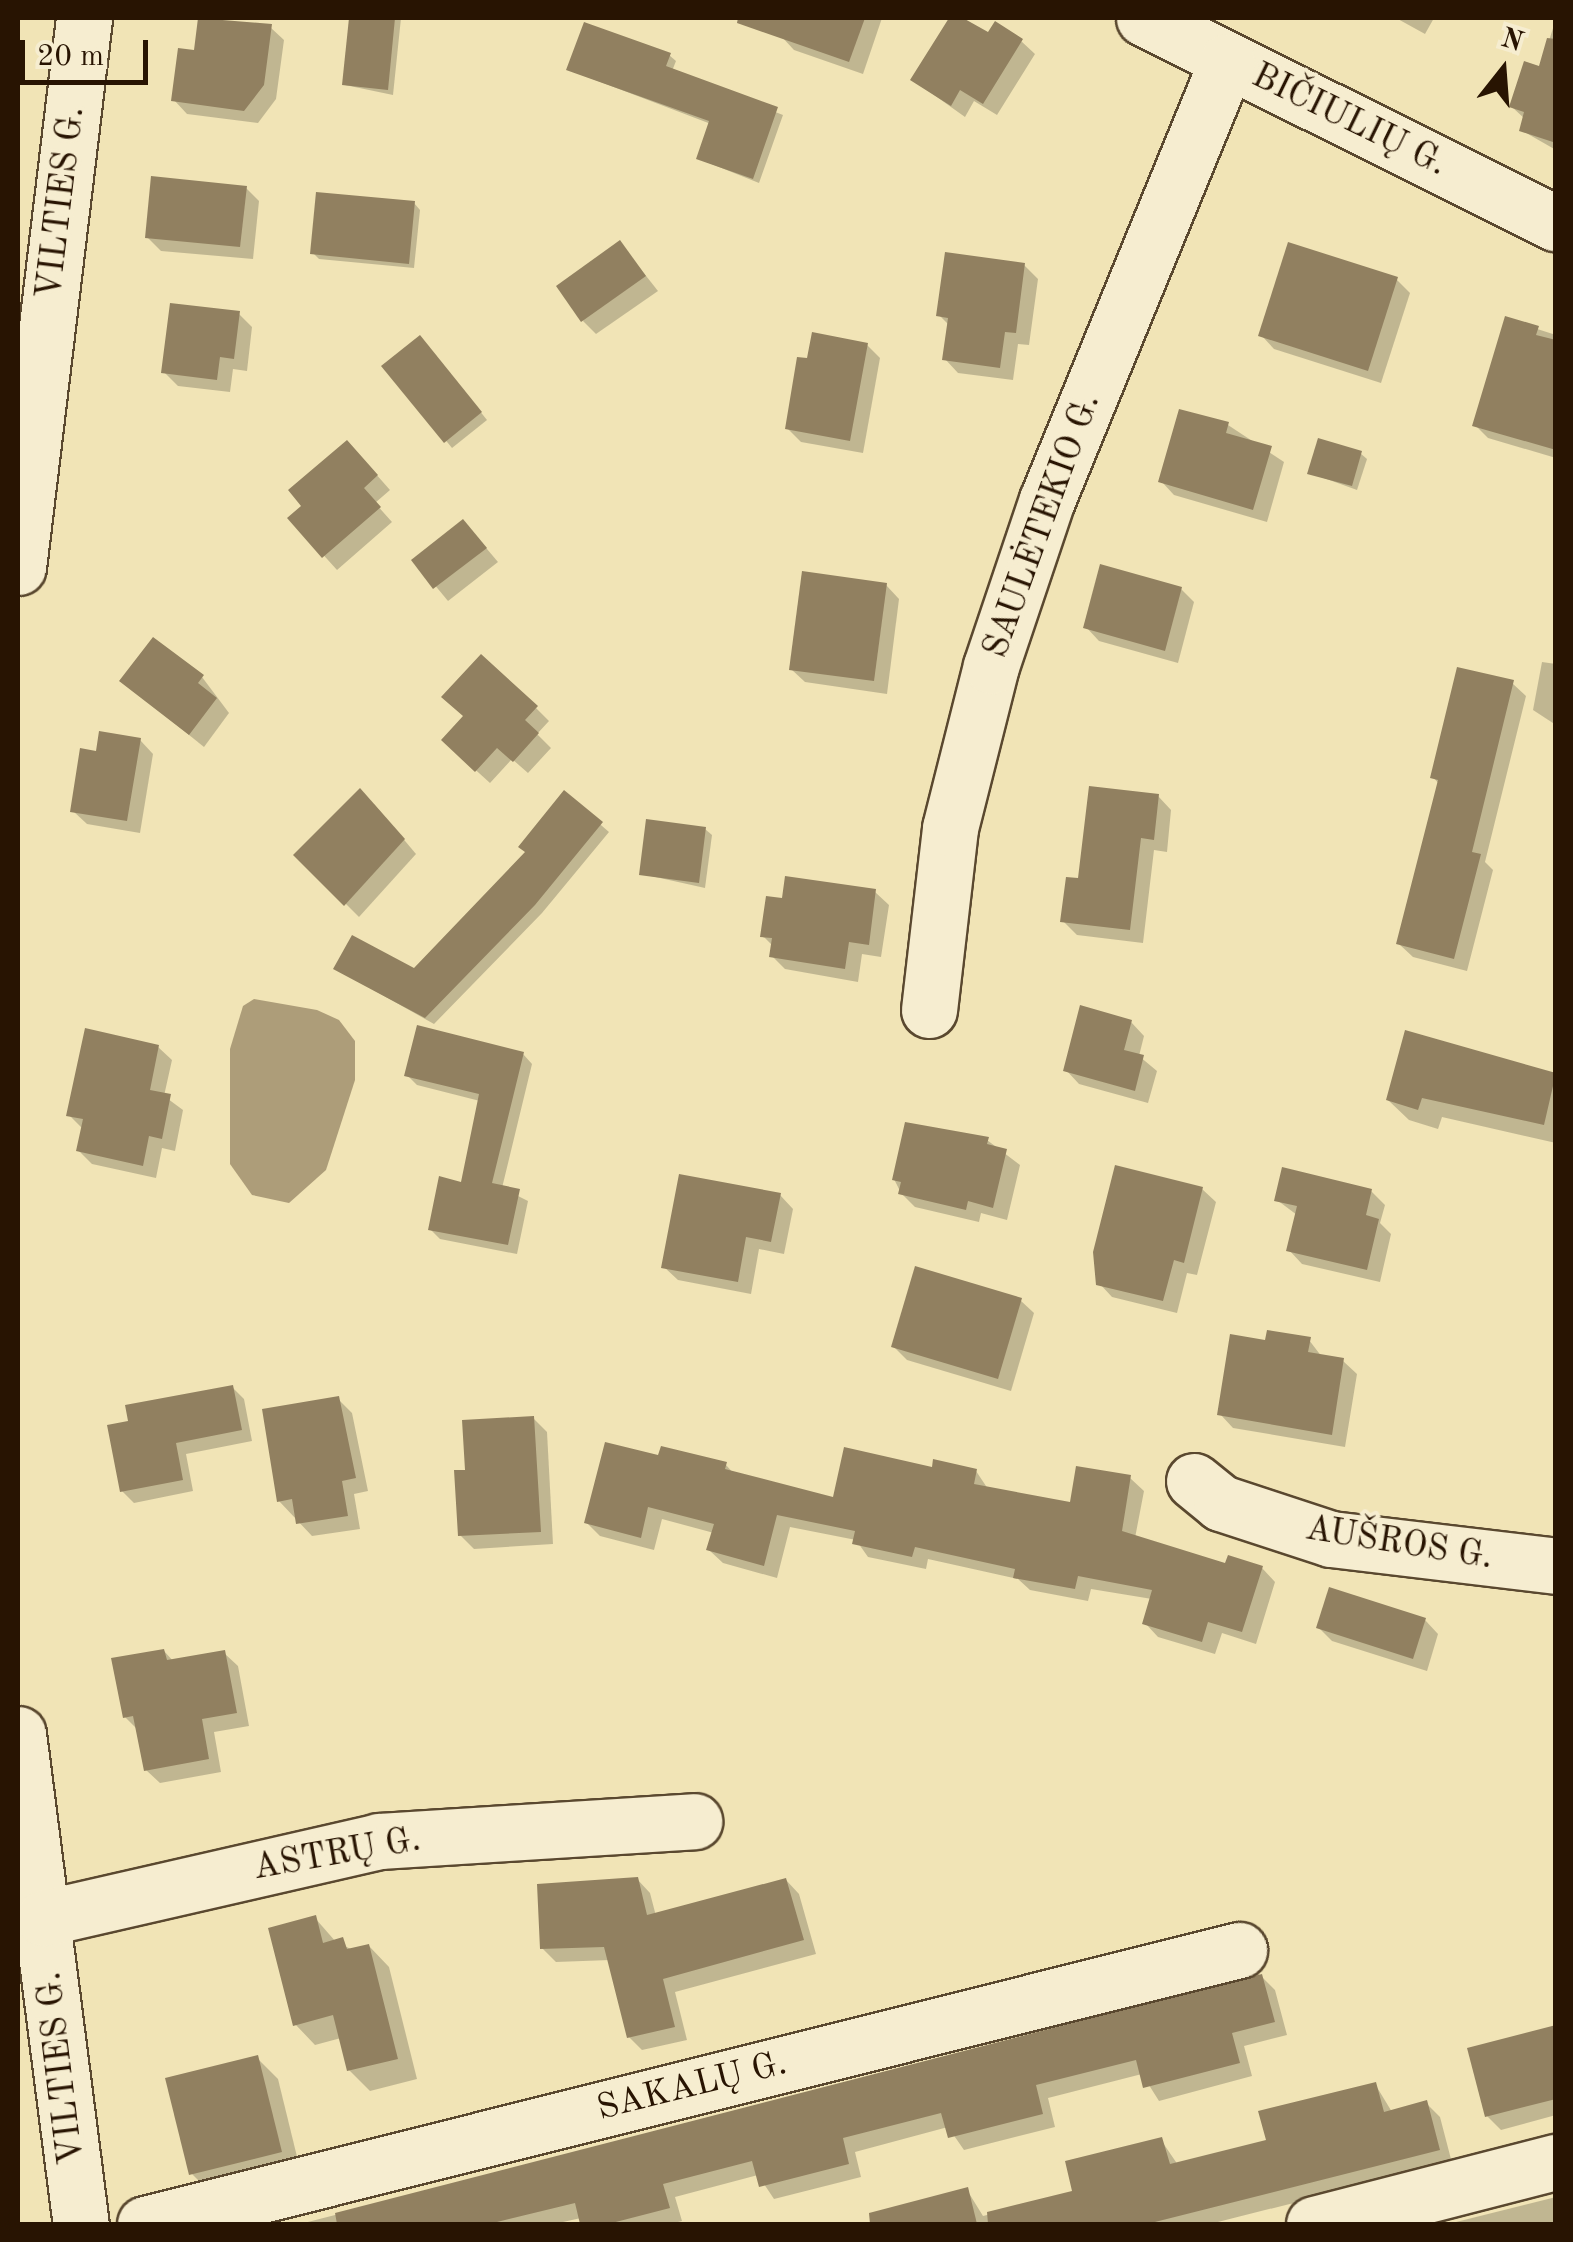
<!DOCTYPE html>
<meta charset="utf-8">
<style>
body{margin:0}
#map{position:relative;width:1573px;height:2242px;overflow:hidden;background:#f1e4b6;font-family:"Old Standard TT",serif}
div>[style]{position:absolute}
.water>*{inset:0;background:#ad9d79}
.shadow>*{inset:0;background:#0003}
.building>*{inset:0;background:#918060}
.roads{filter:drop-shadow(2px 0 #5a482f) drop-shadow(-2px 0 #5a482f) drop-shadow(0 2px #5a482f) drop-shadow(0 -2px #5a482f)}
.minor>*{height:55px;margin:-27.5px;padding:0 27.5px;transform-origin:27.5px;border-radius:27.5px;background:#f6edd0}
span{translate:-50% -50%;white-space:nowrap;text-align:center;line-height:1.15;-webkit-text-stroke:8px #f6edd0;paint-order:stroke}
.street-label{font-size:35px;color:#281402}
.frame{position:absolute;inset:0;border:20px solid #281402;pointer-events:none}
.north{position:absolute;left:1453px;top:20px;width:100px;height:100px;-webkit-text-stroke:8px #f6edd0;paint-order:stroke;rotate:17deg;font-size:28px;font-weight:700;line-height:40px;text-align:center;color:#281402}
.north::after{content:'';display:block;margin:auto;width:35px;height:45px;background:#281402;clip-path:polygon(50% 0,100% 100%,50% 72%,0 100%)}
.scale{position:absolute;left:20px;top:40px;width:128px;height:45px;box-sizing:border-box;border:5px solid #281402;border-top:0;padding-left:12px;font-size:30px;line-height:35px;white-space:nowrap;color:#281402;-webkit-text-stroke:8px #f6edd0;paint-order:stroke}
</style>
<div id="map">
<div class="water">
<i style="clip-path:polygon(254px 999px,317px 1010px,339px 1020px,355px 1041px,355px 1080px,326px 1170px,289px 1203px,252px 1195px,230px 1164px,230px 1049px,243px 1006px)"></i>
</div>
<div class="shadow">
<i style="clip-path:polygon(201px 18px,270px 27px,284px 40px,276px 99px,258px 123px,187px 114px,174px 100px,196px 53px)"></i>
<i style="clip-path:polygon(352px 18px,401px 18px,393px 95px,345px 85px)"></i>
<i style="clip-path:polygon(787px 18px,882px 18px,863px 74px,794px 50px,781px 36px)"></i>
<i style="clip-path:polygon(951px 18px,989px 36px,1021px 41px,1035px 54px,997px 115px,974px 101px,965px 117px,913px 80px)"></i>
<i style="clip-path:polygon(1396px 18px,1434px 18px,1425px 34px)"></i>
<i style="clip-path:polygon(1554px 25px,1556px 25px,1556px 150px,1521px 130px,1525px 119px,1512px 107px,1540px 69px)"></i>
<i style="clip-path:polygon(669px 55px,676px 61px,672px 71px,783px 115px,759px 183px,699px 159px,711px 124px,569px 70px)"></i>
<i style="clip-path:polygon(246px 188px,259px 201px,253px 259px,161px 251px,147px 237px)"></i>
<i style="clip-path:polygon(414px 203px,420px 210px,414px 268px,319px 259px,313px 253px)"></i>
<i style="clip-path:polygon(620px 243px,658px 291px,596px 334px,583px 321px)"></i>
<i style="clip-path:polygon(1024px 265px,1038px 279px,1029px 345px,1018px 344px,1013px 380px,958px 373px,945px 359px,950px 326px,939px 315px)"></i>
<i style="clip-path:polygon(1397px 280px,1410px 293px,1381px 383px,1274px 349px,1261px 335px)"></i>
<i style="clip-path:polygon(239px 314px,252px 327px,247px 371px,233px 369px,230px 392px,178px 386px,164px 372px)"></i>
<i style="clip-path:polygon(1506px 319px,1556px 335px,1556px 458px,1488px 438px,1475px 425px)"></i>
<i style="clip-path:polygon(426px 344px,487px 420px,452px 448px,385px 366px)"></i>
<i style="clip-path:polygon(867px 345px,880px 358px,863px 453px,801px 442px,787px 428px,810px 361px)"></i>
<i style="clip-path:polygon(1228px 425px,1284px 462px,1267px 522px,1174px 495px,1161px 481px)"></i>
<i style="clip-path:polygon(1360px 453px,1367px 459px,1357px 490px,1310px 473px)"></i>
<i style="clip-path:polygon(360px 456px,390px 490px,375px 503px,392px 522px,337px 570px,290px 518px)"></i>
<i style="clip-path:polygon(476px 536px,498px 562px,448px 601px,414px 560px)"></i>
<i style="clip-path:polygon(886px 585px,899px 599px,887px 694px,805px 682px,791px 669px)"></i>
<i style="clip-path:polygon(1181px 589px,1194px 602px,1178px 663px,1099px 641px,1086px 627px)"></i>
<i style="clip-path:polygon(1542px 662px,1556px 664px,1556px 725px,1533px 710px)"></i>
<i style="clip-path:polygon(202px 677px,229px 713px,204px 747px,122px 681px)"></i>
<i style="clip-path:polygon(1512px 683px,1526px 696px,1485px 862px,1493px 870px,1467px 971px,1413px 957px,1399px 944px,1439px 784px,1433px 777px)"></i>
<i style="clip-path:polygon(536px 708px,549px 721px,537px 734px,551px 748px,528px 773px,512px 759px,490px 783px,458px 754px)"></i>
<i style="clip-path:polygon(140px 740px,153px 754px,140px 833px,87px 824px,73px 811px,98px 754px)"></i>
<i style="clip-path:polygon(565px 794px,609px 832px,542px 913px,434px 1024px,336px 969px,415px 971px,528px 853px)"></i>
<i style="clip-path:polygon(1158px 796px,1171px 810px,1167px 852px,1154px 850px,1143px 943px,1077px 935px,1063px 921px,1081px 881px)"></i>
<i style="clip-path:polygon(374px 804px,416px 854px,359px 917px,297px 855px)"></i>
<i style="clip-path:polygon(705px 829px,712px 835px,705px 888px,642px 874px)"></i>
<i style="clip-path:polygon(875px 892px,889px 905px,881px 957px,862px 954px,858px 982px,785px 969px,772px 956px,773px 946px,763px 936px,784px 901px)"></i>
<i style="clip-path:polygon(1131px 1022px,1144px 1036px,1139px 1056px,1157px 1071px,1148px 1103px,1079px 1084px,1066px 1070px)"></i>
<i style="clip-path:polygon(1407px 1033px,1556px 1076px,1556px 1143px,1442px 1117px,1438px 1129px,1409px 1120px,1388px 1100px)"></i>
<i style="clip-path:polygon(158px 1047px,172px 1060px,164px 1096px,183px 1110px,175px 1151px,162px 1148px,156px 1178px,92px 1164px,79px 1151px,83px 1129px,69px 1115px)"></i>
<i style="clip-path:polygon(523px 1054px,532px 1064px,502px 1188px,528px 1201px,517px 1254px,440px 1239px,430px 1229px,463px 1185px,480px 1101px,417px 1085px,407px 1075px)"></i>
<i style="clip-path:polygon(987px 1140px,1020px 1165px,1007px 1220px,981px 1213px,979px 1222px,915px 1207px,901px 1193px,894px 1179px)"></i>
<i style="clip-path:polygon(1202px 1189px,1216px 1202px,1197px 1275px,1187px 1273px,1177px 1313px,1112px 1297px,1099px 1283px)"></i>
<i style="clip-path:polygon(1371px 1191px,1385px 1205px,1380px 1223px,1391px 1234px,1380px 1282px,1302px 1264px,1289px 1250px,1297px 1215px,1277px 1200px)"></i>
<i style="clip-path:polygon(780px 1195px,793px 1209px,784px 1254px,759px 1249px,751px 1294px,678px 1280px,664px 1267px)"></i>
<i style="clip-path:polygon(1020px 1300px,1034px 1313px,1011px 1391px,907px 1360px,894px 1347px)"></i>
<i style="clip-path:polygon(1309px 1340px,1322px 1357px,1343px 1361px,1357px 1374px,1345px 1447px,1233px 1428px,1220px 1414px,1267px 1343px)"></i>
<i style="clip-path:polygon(232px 1387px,244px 1399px,252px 1441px,186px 1454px,193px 1491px,134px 1503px,122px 1491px)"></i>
<i style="clip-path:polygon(338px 1399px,352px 1413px,368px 1491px,354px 1494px,360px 1529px,312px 1536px,279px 1501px)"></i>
<i style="clip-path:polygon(533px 1418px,547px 1432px,553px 1544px,474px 1549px,460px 1535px,468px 1472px)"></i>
<i style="clip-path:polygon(660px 1458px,726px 1465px,735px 1475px,835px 1500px,934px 1470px,976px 1471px,988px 1489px,1072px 1504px,1130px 1478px,1144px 1491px,1135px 1538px,1227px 1566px,1262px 1568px,1275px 1582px,1256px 1644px,1222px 1633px,1215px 1654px,1158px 1637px,1145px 1623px,1152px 1599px,1091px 1589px,1088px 1601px,1030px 1590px,1018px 1579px,928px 1559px,926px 1569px,868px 1557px,856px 1540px,790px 1527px,777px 1578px,723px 1563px,709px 1550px,714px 1533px,662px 1519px,654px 1550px,600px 1536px,587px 1523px)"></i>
<i style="clip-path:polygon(1425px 1620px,1438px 1634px,1427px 1671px,1332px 1641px,1319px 1628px)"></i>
<i style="clip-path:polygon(164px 1651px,174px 1662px,224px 1653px,238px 1666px,249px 1726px,214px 1732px,221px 1772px,160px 1783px,146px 1770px,139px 1731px,125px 1717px)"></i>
<i style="clip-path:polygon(637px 1879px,650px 1893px,656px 1916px,786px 1880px,799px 1894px,816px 1954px,675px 1992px,687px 2040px,642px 2050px,629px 2037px,610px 1960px,556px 1962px,542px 1948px)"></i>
<i style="clip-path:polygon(315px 1918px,336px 1942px,353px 1950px,369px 1946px,389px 1967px,417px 2079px,370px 2091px,349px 2070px,341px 2038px,315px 2045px,295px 2024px)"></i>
<i style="clip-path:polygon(1262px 1977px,1275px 1990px,1287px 2035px,1244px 2046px,1252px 2076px,1159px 2101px,1142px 2074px,1048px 2098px,1055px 2127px,964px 2150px,948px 2127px,855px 2152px,861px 2177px,774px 2199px,758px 2175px,675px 2197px,682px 2221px,670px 2224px,583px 2224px,581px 2218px,554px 2224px,300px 2224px)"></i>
<i style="clip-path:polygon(1556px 2027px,1556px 2115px,1501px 2130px,1487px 2116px)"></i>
<i style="clip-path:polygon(257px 2058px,278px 2079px,301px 2173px,212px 2194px,192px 2174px)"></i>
<i style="clip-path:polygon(1375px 2084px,1392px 2112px,1426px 2103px,1440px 2117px,1452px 2163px,1210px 2224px,875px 2224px,872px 2214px,967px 2190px,983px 2216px,1076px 2192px,1161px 2140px,1178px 2165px,1269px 2142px)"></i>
<i style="clip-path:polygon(1556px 2197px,1556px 2224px,1448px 2224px)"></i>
</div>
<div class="building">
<i style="clip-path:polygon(198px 18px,272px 24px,264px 85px,244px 111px,171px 101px,178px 48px,194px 50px)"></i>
<i style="clip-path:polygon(349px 18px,395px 18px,388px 90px,342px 85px)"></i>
<i style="clip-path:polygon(738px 18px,865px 18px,849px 62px,737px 23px)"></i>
<i style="clip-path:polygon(949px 18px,963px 18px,988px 32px,995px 21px,1023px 39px,983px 104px,960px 90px,951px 106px,910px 80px)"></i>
<i style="clip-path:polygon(584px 22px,671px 53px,666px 66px,778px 107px,753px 179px,696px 159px,709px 121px,566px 70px)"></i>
<i style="clip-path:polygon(1547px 38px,1556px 39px,1556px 143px,1519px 131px,1524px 112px,1509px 107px,1524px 61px,1539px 66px)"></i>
<i style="clip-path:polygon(151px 176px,247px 186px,240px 247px,145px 238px)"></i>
<i style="clip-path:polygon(316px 192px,415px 201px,409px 264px,310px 254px)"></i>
<i style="clip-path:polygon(620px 240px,646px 276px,581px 322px,556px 286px)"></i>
<i style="clip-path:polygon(1288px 242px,1398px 277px,1368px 371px,1258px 336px)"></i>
<i style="clip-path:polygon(945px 252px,1025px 263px,1016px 333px,1005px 332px,1000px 368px,942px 360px,948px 318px,936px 316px)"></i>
<i style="clip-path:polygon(170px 303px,240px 311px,234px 359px,220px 357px,217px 380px,161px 373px)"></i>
<i style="clip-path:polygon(1505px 316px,1539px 326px,1536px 335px,1556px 340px,1556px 450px,1472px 426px)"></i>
<i style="clip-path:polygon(812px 332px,868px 343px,850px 441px,785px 429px,797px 357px,807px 358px)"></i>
<i style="clip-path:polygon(420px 335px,482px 412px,444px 443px,381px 366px)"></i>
<i style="clip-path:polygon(1179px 409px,1229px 422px,1226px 433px,1272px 446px,1253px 510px,1158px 482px)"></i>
<i style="clip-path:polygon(1318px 438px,1362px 451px,1352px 486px,1307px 474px)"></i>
<i style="clip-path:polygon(347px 440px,378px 475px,364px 488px,381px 507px,322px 558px,287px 518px,301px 506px,288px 490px)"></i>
<i style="clip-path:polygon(463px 519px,487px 548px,433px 589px,411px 560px)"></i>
<i style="clip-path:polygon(1100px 564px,1182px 587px,1165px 651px,1083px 628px)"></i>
<i style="clip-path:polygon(802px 571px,887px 583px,874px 681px,789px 670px)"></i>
<i style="clip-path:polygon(153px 637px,204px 675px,198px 683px,217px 698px,189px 735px,119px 681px)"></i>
<i style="clip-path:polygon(481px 654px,538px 706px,525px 720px,539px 733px,513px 762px,497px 748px,475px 772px,441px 740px,463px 716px,441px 697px)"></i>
<i style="clip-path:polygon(1457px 667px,1514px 680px,1472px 852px,1481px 854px,1454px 959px,1396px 944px,1438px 780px,1430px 778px)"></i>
<i style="clip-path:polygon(99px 731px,141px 738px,127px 821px,70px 812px,80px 748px,96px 751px)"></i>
<i style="clip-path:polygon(1089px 786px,1159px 794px,1154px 840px,1141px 838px,1130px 930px,1060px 922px,1066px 877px,1078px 878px)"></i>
<i style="clip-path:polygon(360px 788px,405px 839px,344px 906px,293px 855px)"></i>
<i style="clip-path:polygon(564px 790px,603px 822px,535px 905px,425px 1018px,333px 969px,352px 935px,414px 968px,525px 852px,518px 847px)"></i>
<i style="clip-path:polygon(646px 819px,706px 827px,699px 883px,639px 875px)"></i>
<i style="clip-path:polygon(785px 876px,876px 889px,869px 945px,849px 942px,845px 969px,769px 957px,772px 938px,760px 937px,766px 896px,782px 898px)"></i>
<i style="clip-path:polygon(1080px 1005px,1132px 1020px,1124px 1050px,1144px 1055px,1135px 1091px,1063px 1071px)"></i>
<i style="clip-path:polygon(417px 1025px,524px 1052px,492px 1183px,520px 1189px,508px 1245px,428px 1230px,439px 1176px,461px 1182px,479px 1094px,404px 1076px)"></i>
<i style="clip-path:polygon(85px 1028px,159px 1045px,150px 1090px,171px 1094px,162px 1139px,149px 1136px,143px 1166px,76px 1151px,83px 1119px,66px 1116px)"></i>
<i style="clip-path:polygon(1405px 1030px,1556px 1073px,1544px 1125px,1422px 1098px,1418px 1110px,1386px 1100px)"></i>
<i style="clip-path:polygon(905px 1122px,989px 1137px,987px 1144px,1007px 1149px,993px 1208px,968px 1201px,966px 1210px,898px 1194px,901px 1182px,892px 1180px)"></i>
<i style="clip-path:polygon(1115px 1165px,1203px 1187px,1184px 1263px,1174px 1260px,1163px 1301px,1096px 1285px,1093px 1252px)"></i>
<i style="clip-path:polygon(1282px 1167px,1372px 1189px,1366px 1215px,1379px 1219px,1367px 1270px,1286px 1251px,1297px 1206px,1274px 1201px)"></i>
<i style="clip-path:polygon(679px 1174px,781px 1193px,771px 1242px,746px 1237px,738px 1282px,661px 1268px)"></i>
<i style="clip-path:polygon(915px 1266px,1022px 1298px,998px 1379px,891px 1347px)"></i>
<i style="clip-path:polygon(1267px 1330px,1311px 1337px,1308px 1352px,1344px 1358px,1332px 1435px,1217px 1415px,1230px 1334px,1265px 1340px)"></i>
<i style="clip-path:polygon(233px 1385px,242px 1430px,176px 1443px,183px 1480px,120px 1492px,107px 1425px,128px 1421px,125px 1405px)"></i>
<i style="clip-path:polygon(339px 1396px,356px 1478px,342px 1481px,348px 1516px,296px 1524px,292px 1499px,277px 1502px,262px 1409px)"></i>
<i style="clip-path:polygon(534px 1416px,541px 1532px,458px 1536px,454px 1470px,465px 1470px,462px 1420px)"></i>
<i style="clip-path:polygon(605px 1442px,658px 1455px,661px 1446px,727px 1462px,725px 1469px,833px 1497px,844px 1447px,932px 1467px,933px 1459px,977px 1469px,974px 1484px,1070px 1502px,1076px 1466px,1131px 1475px,1122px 1531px,1225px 1563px,1228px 1555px,1263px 1566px,1242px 1632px,1208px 1622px,1202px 1642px,1142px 1624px,1152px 1590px,1078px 1576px,1075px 1589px,1013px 1578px,1015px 1569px,915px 1547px,912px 1557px,852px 1544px,855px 1531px,777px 1515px,764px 1566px,706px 1550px,714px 1524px,648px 1507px,641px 1538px,584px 1523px)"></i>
<i style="clip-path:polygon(1329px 1587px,1426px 1618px,1413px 1659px,1316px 1628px)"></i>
<i style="clip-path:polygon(164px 1649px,167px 1660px,225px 1650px,237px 1713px,202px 1719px,209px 1759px,144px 1771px,133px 1716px,123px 1718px,111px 1658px)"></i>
<i style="clip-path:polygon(638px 1877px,647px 1915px,786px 1878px,804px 1940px,663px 1979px,675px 2027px,627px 2038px,604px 1947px,540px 1949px,537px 1884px)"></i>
<i style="clip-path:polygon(316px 1915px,323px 1943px,343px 1937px,347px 1949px,369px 1944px,398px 2059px,347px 2071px,333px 2015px,293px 2026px,268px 1928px)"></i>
<i style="clip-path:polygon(1262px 1974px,1275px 2022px,1232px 2033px,1240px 2063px,1143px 2088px,1136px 2060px,1036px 2085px,1043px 2114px,948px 2138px,941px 2113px,843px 2138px,849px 2164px,759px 2187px,752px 2161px,663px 2184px,670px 2208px,608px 2224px,580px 2224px,575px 2203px,489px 2224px,337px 2224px,335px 2213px)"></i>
<i style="clip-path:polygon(1556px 2025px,1556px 2099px,1485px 2117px,1467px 2048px)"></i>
<i style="clip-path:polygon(258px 2055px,282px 2152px,189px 2175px,165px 2078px)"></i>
<i style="clip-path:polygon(1376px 2082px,1384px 2112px,1427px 2100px,1440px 2150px,1147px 2224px,988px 2224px,987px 2212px,1072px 2191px,1065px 2161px,1162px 2137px,1170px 2164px,1266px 2140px,1258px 2111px)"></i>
<i style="clip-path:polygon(968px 2187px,977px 2224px,870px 2224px,869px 2213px)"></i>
</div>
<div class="roads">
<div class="minor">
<i style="left:1144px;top:18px;width:460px;rotate:26.5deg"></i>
<i style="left:18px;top:567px;width:553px;rotate:-83.14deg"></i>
<i style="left:929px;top:1010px;width:183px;rotate:-83.4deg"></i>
<i style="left:950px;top:828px;width:167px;rotate:-75.8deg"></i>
<i style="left:991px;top:666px;width:175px;rotate:-71.4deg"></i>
<i style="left:1047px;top:500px;width:474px;rotate:-67.7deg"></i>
<i style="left:1194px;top:1481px;width:35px;rotate:39deg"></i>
<i style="left:1221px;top:1503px;width:116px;rotate:18.1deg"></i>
<i style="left:1331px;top:1539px;width:227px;rotate:6.8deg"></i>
<i style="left:18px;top:1734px;width:494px;rotate:82.7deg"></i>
<i style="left:44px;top:1918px;width:344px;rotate:-12.9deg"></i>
<i style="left:379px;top:1841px;width:316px;rotate:-3.6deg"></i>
<i style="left:145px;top:2224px;width:1128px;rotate:-14.06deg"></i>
<i style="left:1314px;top:2224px;width:250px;rotate:-14.4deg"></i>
</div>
</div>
<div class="street-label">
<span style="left:1349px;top:121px;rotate:26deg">BIČIULIŲ G.</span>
<span style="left:62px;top:203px;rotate:-83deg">VILTIES G.</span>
<span style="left:1043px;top:526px;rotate:-70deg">SAULĖTEKIO G.</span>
<span style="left:1399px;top:1544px;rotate:9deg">AUŠROS G.</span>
<span style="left:337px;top:1855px;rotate:-10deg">ASTRŲ G.</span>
<span style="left:62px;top:2068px;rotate:-97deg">VILTIES G.</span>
<span style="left:692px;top:2087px;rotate:-14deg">SAKALŲ G.</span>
</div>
<div class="frame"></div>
<div class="north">N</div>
<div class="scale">20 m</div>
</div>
